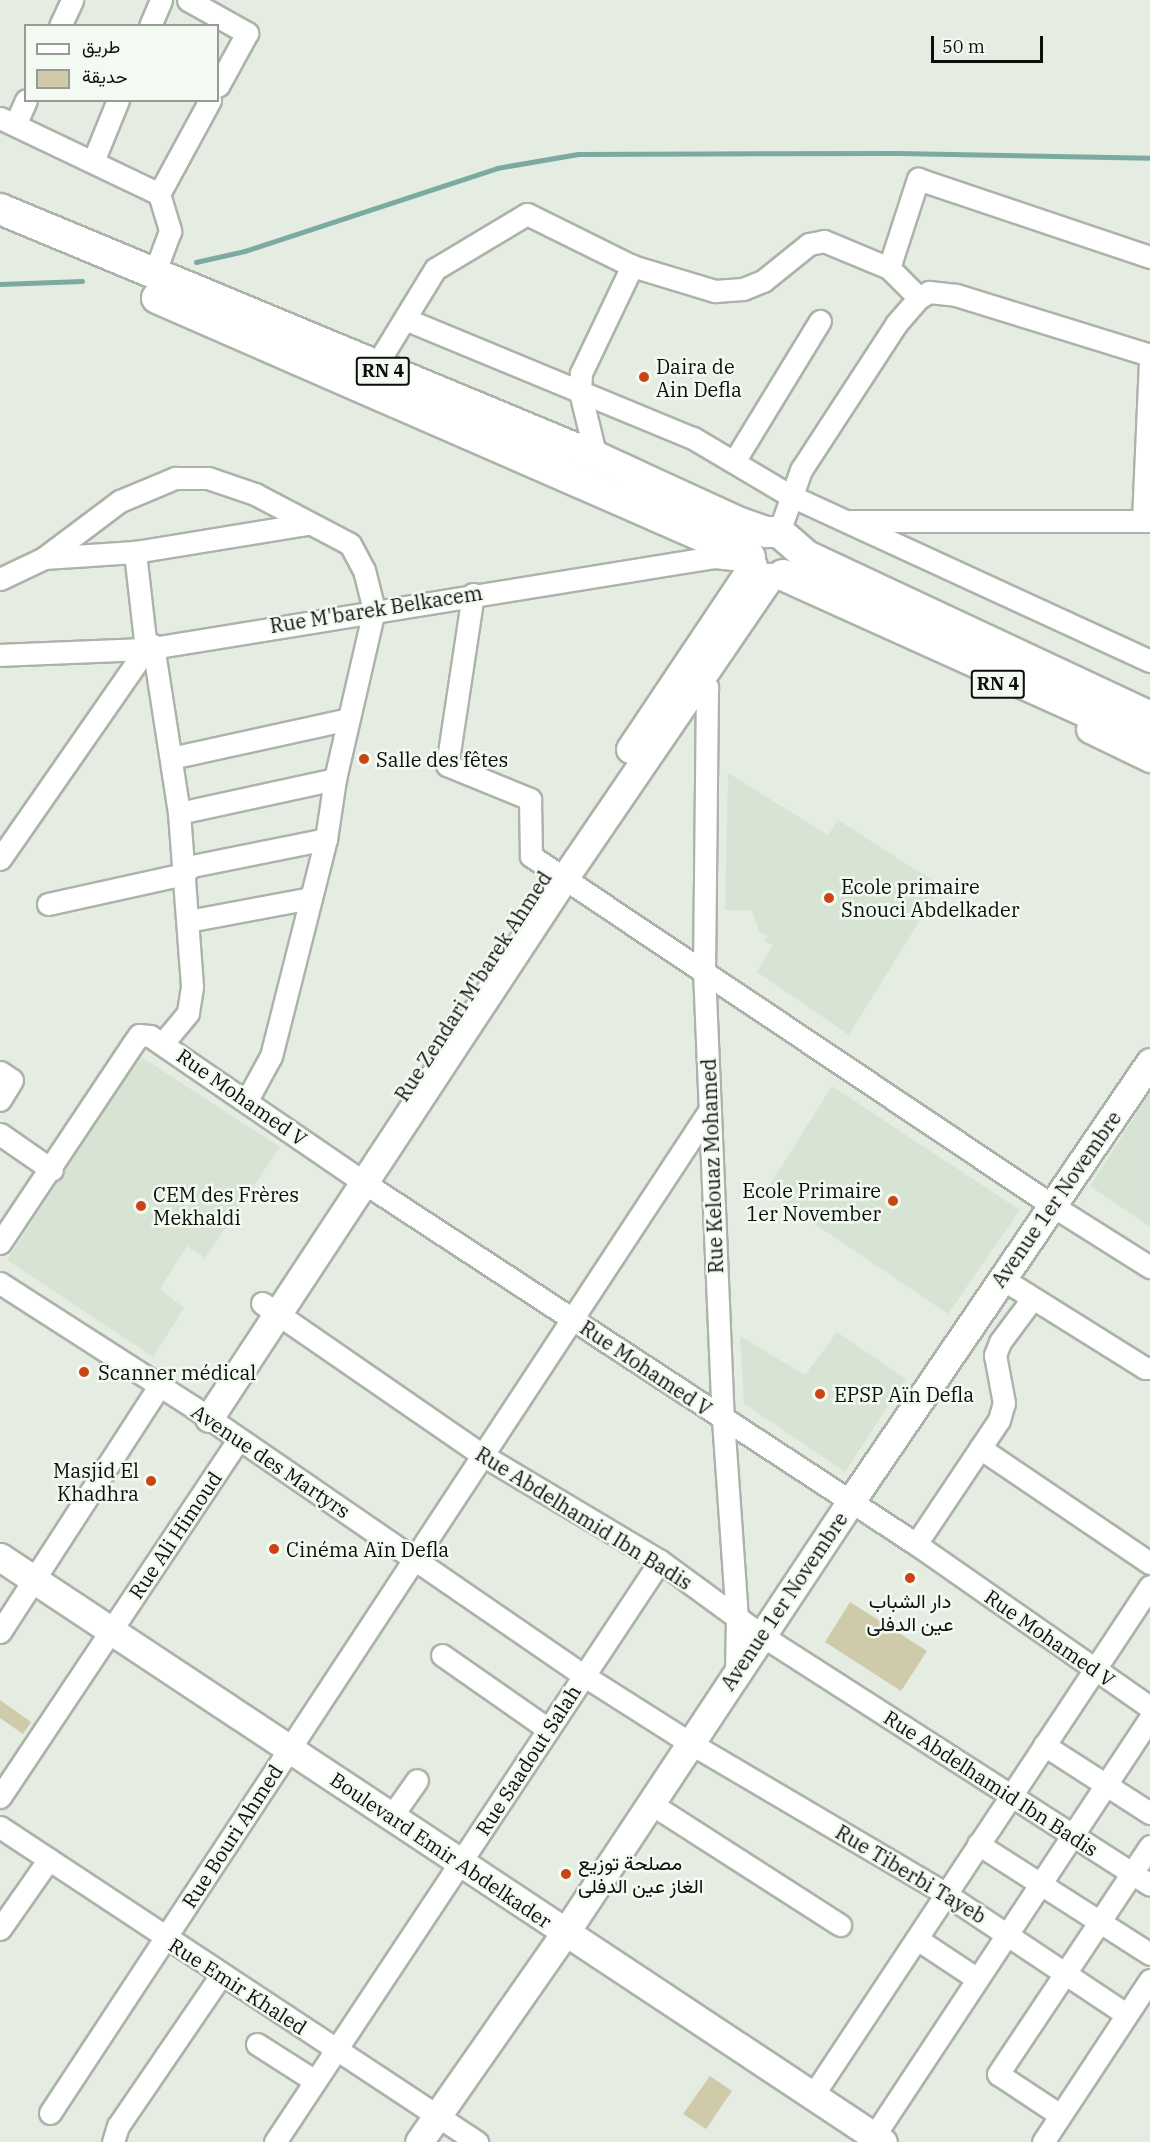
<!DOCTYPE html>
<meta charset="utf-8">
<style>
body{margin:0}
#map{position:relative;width:1150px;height:2142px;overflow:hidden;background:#e5ede3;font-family:"IBM Plex Serif",Vazirmatn,serif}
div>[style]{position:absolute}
.built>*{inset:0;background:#d7e4d4}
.green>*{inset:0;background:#cfcaa9}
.stream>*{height:4.5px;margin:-2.25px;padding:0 2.25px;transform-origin:2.25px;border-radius:2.25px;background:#7aaaa2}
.roads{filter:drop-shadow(2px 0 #acb3aa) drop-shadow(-2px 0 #acb3aa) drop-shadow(0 2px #acb3aa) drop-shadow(0 -2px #acb3aa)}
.minor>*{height:21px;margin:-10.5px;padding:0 10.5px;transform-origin:10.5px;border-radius:10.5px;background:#fff}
.major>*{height:27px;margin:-13.5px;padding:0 13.5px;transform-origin:13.5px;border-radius:13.5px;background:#fff}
.highway>*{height:30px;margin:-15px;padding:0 15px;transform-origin:15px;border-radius:15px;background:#fff}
.dots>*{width:16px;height:16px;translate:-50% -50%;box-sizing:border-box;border:3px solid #f2faf1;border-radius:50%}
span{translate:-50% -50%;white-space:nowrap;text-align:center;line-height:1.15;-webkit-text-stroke:5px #f2faf1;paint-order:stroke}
.shield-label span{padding:2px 4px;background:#f2faf1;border:2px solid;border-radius:4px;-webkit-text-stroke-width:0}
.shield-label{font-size:18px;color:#0d0f0c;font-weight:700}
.poi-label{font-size:20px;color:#0d0f0c}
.left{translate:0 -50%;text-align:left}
.right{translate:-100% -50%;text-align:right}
.street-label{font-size:20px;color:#0d0f0c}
.legend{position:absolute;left:24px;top:24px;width:195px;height:78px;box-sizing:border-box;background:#f2faf1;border:2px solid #969c95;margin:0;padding:8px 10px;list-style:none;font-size:18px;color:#0d0f0c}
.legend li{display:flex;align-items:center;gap:12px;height:30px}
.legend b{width:30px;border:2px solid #969c95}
.scale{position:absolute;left:931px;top:36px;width:112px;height:27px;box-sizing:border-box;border:3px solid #0d0f0c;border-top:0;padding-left:8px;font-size:18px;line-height:21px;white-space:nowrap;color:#0d0f0c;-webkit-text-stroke:4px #f2faf1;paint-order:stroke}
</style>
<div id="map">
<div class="built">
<i style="clip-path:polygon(728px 773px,828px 835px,838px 820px,941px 886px,849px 1035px,757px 972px,773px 945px,765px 942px,767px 936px,759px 932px,752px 910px,725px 910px)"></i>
<i style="clip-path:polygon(140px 1056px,280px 1147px,205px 1258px,187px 1246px,160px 1289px,184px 1308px,153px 1357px,7px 1260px)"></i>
<i style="clip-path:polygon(832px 1086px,1020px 1210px,948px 1314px,766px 1191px)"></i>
<i style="clip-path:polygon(1150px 1092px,1150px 1227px,1090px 1186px)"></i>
<i style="clip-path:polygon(837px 1332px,906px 1379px,845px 1472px,744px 1404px,740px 1336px,805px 1375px)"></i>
</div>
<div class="green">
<i style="clip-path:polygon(850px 1602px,927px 1651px,901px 1691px,825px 1642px)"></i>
<i style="clip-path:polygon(0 1700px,31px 1722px,23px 1734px,0 1718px)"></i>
<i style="clip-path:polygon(710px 2076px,732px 2091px,706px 2129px,683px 2114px)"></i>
</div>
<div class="stream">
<i style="left:196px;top:262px;width:50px;rotate:-12.7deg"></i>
<i style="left:245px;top:251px;width:265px;rotate:-18.2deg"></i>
<i style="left:497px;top:168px;width:82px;rotate:-9.8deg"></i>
<i style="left:578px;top:154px;width:320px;rotate:-0.2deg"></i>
<i style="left:898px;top:153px;width:252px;rotate:1.1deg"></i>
<i style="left:0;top:284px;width:82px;rotate:-2.1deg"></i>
</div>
<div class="roads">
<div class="minor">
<i style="left:188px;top:0;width:68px;rotate:29.2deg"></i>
<i style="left:247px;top:33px;width:60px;rotate:118.7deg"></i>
<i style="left:60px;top:26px;width:29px;rotate:-65deg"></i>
<i style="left:150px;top:26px;width:28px;rotate:-67deg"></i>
<i style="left:0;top:118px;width:176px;rotate:25.5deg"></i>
<i style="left:159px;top:194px;width:39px;rotate:73deg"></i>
<i style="left:170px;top:231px;width:46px;rotate:110.4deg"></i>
<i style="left:15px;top:125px;width:27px;rotate:-66deg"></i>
<i style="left:94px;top:159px;width:64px;rotate:-67.9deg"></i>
<i style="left:159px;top:194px;width:107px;rotate:-61.5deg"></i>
<i style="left:889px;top:268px;width:94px;rotate:-72deg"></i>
<i style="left:918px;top:179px;width:245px;rotate:18.6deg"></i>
<i style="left:405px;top:319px;width:312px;rotate:22.5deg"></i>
<i style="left:693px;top:438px;width:112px;rotate:30.7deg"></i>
<i style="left:789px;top:495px;width:397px;rotate:24.7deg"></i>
<i style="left:375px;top:367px;width:115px;rotate:-58.5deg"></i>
<i style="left:435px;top:269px;width:107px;rotate:-30.9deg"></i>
<i style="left:527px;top:214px;width:117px;rotate:26.3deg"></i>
<i style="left:632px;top:266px;width:87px;rotate:16.8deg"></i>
<i style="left:715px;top:291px;width:28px;rotate:-4deg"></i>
<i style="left:743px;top:289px;width:22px;rotate:-22deg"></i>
<i style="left:763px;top:281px;width:59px;rotate:-38.8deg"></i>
<i style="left:809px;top:244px;width:15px;rotate:-11deg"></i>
<i style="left:824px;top:241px;width:70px;rotate:22.6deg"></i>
<i style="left:889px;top:268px;width:42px;rotate:45deg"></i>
<i style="left:596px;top:457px;width:67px;rotate:-103.8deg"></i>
<i style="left:580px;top:392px;width:19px;rotate:-87deg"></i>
<i style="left:581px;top:373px;width:119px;rotate:-64.5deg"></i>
<i style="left:735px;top:460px;width:163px;rotate:-58.6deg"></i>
<i style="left:851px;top:521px;width:299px"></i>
<i style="left:1143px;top:521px;width:160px;rotate:-87.5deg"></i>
<i style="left:779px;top:532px;width:66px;rotate:-70.5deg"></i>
<i style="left:801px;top:470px;width:174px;rotate:-56.9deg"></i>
<i style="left:896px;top:324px;width:35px;rotate:-49deg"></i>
<i style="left:919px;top:298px;width:12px;rotate:-31deg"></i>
<i style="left:929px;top:292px;width:27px;rotate:6deg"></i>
<i style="left:956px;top:295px;width:203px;rotate:17.2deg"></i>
<i style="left:44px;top:558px;width:91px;rotate:-3.8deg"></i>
<i style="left:135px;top:552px;width:173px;rotate:-9.3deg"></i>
<i style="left:0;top:579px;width:49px;rotate:-25.5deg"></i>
<i style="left:44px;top:558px;width:95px;rotate:-36.9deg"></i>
<i style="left:120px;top:501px;width:60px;rotate:-22.7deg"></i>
<i style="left:175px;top:478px;width:33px"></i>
<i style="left:208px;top:478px;width:50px;rotate:18.8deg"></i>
<i style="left:255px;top:494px;width:107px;rotate:27.8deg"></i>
<i style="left:350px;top:544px;width:30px;rotate:62deg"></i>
<i style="left:364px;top:570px;width:41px;rotate:76deg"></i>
<i style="left:374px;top:610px;width:173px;rotate:103deg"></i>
<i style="left:335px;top:779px;width:61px;rotate:98.5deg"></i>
<i style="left:326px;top:839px;width:224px;rotate:104.2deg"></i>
<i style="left:271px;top:1056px;width:50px;rotate:118.6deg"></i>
<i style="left:473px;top:594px;width:173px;rotate:98.6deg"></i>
<i style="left:447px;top:765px;width:90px;rotate:22.3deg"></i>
<i style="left:530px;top:799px;width:57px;rotate:89deg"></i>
<i style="left:531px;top:856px;width:628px;rotate:33.84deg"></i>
<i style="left:1053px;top:1206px;width:115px;rotate:32.2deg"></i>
<i style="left:153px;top:645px;width:170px;rotate:81.2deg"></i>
<i style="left:179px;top:813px;width:174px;rotate:85.7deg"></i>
<i style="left:192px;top:987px;width:26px;rotate:99deg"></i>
<i style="left:188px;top:1013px;width:39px;rotate:130deg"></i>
<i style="left:0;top:655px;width:146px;rotate:-2.4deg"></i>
<i style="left:146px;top:649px;width:575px;rotate:-9.2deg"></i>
<i style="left:714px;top:557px;width:27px;rotate:6deg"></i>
<i style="left:690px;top:677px;width:20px;rotate:30deg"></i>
<i style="left:707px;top:687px;width:283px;rotate:90.6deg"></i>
<i style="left:704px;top:970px;width:449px;rotate:87.6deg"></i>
<i style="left:723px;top:1419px;width:200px;rotate:86deg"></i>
<i style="left:737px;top:1619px;width:55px;rotate:91deg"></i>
<i style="left:171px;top:758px;width:181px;rotate:-12.4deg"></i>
<i style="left:179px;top:813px;width:160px;rotate:-12.3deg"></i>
<i style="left:0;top:859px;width:256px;rotate:-55.2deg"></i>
<i style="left:146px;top:649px;width:98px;rotate:-96.5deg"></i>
<i style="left:48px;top:904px;width:138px;rotate:-12.5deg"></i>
<i style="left:183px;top:874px;width:12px;rotate:-42deg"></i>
<i style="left:192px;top:866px;width:137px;rotate:-11.4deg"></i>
<i style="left:188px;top:921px;width:125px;rotate:-10.6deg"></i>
<i style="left:0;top:1072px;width:14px;rotate:34deg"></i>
<i style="left:12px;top:1080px;width:23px;rotate:121deg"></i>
<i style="left:0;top:1134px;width:63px;rotate:34.7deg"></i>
<i style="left:0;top:1243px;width:238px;rotate:-56.3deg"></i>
<i style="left:132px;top:1045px;width:12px;rotate:-55deg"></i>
<i style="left:139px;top:1035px;width:11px;rotate:5deg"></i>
<i style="left:150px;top:1036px;width:258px;rotate:34.4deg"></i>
<i style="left:363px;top:1182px;width:661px;rotate:33.21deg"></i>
<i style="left:916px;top:1544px;width:285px;rotate:34.9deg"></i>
<i style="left:1001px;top:1278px;width:170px;rotate:32deg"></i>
<i style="left:1145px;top:1368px;width:5px"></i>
<i style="left:0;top:1283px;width:229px;rotate:32.7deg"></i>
<i style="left:193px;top:1407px;width:473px;rotate:34.5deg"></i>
<i style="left:583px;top:1675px;width:127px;rotate:32.4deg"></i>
<i style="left:690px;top:1743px;width:297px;rotate:30.5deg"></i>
<i style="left:946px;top:1894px;width:216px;rotate:33.7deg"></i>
<i style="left:262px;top:1303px;width:270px;rotate:34.6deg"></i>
<i style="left:484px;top:1456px;width:205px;rotate:30.8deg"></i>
<i style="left:660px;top:1561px;width:125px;rotate:36.2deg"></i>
<i style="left:761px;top:1635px;width:462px;rotate:32.7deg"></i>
<i style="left:980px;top:1448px;width:205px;rotate:34.1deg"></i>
<i style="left:916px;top:1544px;width:149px;rotate:-56.2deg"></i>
<i style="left:999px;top:1420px;width:18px;rotate:-74deg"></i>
<i style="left:1004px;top:1403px;width:49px;rotate:-100.6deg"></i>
<i style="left:995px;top:1355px;width:14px;rotate:-69deg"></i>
<i style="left:1000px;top:1342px;width:54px;rotate:-53.3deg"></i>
<i style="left:0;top:1632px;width:293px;rotate:-57.1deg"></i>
<i style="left:442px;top:1655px;width:129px;rotate:34.9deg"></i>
<i style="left:1044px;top:1745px;width:126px;rotate:32.7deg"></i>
<i style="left:0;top:1797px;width:430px;rotate:-56.3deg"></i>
<i style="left:650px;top:1803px;width:226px;rotate:32.7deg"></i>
<i style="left:391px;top:1817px;width:45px;rotate:-54.9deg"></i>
<i style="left:0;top:1827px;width:572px;rotate:33.44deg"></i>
<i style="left:978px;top:1844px;width:204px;rotate:32.6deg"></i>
<i style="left:0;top:1929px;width:85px;rotate:-55deg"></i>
<i style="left:917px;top:1939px;width:71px;rotate:33.5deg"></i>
<i style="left:257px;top:2044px;width:69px;rotate:32.5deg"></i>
<i style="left:813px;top:2095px;width:610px;rotate:-56.49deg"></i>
<i style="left:50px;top:2113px;width:1199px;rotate:-56.67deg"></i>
<i style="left:1060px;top:2115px;width:74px;rotate:-146.5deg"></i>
<i style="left:998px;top:2074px;width:274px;rotate:-56.3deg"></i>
<i style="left:874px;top:2136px;width:501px;rotate:-56.56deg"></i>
<i style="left:113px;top:2142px;width:17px;rotate:-73deg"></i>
<i style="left:118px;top:2126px;width:183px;rotate:-55.7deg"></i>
<i style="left:275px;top:2142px;width:697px;rotate:-56.47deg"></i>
<i style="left:1043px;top:2142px;width:194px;rotate:-56.6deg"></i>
</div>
<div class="major">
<i style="left:1090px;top:729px;width:67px;rotate:25.8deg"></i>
<i style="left:630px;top:749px;width:221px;rotate:-56.2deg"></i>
<i style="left:209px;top:1418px;width:644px;rotate:-56.66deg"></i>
<i style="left:563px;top:880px;width:367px;rotate:-55.7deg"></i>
<i style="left:0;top:1557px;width:1059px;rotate:33.53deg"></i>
<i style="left:419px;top:2142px;width:255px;rotate:-55.1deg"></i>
<i style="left:565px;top:1933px;width:518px;rotate:-56.49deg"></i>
<i style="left:851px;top:1501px;width:531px;rotate:-55.74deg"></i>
</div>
<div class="highway">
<i style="left:0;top:209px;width:646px;rotate:22.59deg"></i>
<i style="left:596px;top:457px;width:158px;rotate:24.6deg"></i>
<i style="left:740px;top:523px;width:28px;rotate:19deg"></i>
<i style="left:766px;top:532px;width:13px"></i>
<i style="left:779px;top:532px;width:37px;rotate:41deg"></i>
<i style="left:807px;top:556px;width:379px;rotate:25.1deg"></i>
<i style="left:157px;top:298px;width:647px;rotate:23.59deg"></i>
<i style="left:783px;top:575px;width:403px;rotate:24.3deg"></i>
</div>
</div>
<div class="dots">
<i style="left:644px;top:377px;background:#cb4414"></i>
<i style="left:364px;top:759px;background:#cb4414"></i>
<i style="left:829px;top:898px;background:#cb4414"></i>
<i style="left:893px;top:1201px;background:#cb4414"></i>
<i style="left:141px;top:1206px;background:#cb4414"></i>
<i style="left:84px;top:1372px;background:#cb4414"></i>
<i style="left:820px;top:1394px;background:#cb4414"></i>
<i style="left:151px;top:1481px;background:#cb4414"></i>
<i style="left:274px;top:1549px;background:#cb4414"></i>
<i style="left:910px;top:1578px;background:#cb4414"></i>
<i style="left:566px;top:1874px;background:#cb4414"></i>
</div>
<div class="shield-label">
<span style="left:383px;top:371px">RN 4</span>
<span style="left:998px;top:684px">RN 4</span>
</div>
<div class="poi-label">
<span class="left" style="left:656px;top:378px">Daira de<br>Ain Defla</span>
<span class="left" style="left:376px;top:759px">Salle des fêtes</span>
<span class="left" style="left:841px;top:898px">Ecole primaire<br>Snouci Abdelkader</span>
<span class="right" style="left:881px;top:1202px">Ecole Primaire<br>1er November</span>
<span class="left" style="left:153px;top:1206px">CEM des Frères<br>Mekhaldi</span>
<span class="left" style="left:98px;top:1372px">Scanner médical</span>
<span class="left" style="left:834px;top:1394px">EPSP Aïn Defla</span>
<span class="right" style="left:139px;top:1482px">Masjid El<br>Khadhra</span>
<span class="left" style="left:286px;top:1549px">Cinéma Aïn Defla</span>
<span style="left:910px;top:1612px">دار الشباب<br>عين الدفلى</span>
<span class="left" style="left:578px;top:1874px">مصلحة توزيع<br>الغاز عين الدفلى</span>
</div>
<div class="street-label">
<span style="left:376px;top:609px;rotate:-9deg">Rue M'barek Belkacem</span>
<span style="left:473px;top:986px;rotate:-57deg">Rue Zendari M'barek Ahmed</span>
<span style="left:242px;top:1097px;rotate:35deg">Rue Mohamed V</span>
<span style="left:712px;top:1166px;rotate:-92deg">Rue Kelouaz Mohamed</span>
<span style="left:1056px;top:1199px;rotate:-55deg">Avenue 1er Novembre</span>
<span style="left:646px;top:1368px;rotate:34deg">Rue Mohamed V</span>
<span style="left:271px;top:1461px;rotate:34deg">Avenue des Martyrs</span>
<span style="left:584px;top:1518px;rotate:32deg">Rue Abdelhamid Ibn Badis</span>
<span style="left:175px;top:1535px;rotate:-56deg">Rue Ali Himoud</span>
<span style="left:784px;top:1601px;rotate:-56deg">Avenue 1er Novembre</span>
<span style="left:1050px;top:1638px;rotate:35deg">Rue Mohamed V</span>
<span style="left:528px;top:1760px;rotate:-57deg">Rue Saadout Salah</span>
<span style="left:991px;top:1783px;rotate:33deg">Rue Abdelhamid Ibn Badis</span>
<span style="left:232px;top:1836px;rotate:-57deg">Rue Bouri Ahmed</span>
<span style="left:441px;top:1850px;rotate:34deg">Boulevard Emir Abdelkader</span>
<span style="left:911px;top:1874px;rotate:31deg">Rue Tiberbi Tayeb</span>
<span style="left:238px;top:1986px;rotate:33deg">Rue Emir Khaled</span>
</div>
<ul class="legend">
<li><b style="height:8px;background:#fff"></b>طريق</li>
<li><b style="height:16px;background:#cfcaa9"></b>حديقة</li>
</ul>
<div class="scale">50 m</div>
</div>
